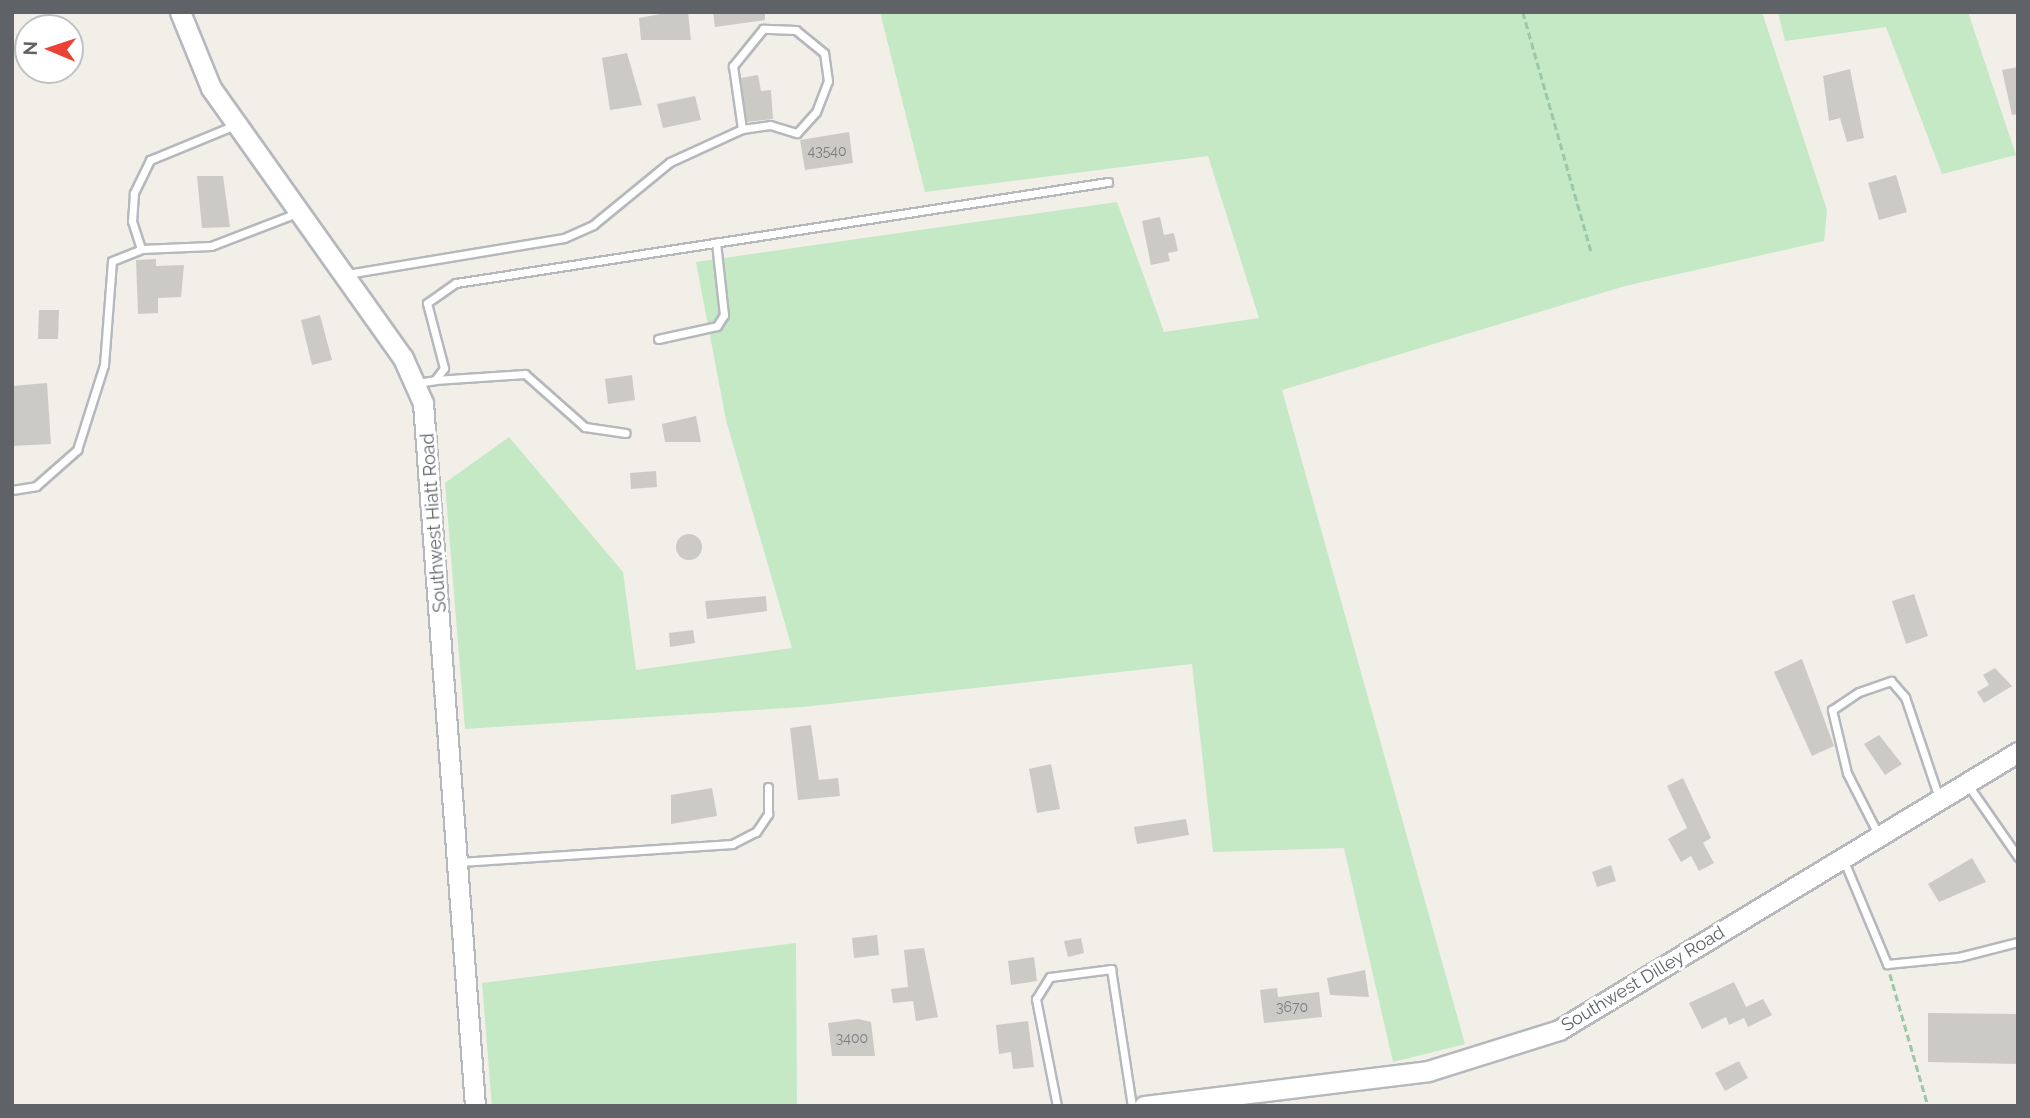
<!DOCTYPE html>
<style>
body{margin:0}
#map{position:relative;width:2030px;height:1118px;overflow:hidden;background:#f1efe8;font-family:Raleway,sans-serif}
div>[style]{position:absolute}
.green>*{inset:0;background:#c5e8c5}
.building>*{inset:0;background:#cccac5}
.round{border-radius:50%}
.path>*{height:2.5px;margin-top:-1.25px;transform-origin:0;background:repeating-linear-gradient(90deg,#9cc7a9 0 7px,transparent 0 10.5px)}
.roads{filter:drop-shadow(2px 0 #b5b8bc) drop-shadow(-2px 0 #b5b8bc) drop-shadow(0 2px #b5b8bc) drop-shadow(0 -2px #b5b8bc)}
.lane>*{height:7px;margin:-3.5px;padding:0 3.5px;transform-origin:3.5px;border-radius:3.5px;background:#fff}
.secondary>*{height:19px;margin:-9.5px;padding:0 9.5px;transform-origin:9.5px;border-radius:9.5px;background:#fff}
span{translate:-50% -50%;white-space:nowrap;text-align:center;line-height:1.15;-webkit-text-stroke:6px #fff;paint-order:stroke}
.number-label{font-size:14px;color:#7a7d7f}
.number-label span{-webkit-text-stroke-width:0}
.street-label{font-size:18px;color:#5f6368}
.frame{position:absolute;inset:0;border:14px solid #5f6368;pointer-events:none}
.north{position:absolute;left:14px;top:14px;width:70px;height:70px;box-sizing:border-box;background:#fff;border:2px solid #bfc1c3;border-radius:50%;rotate:272deg;font-size:19px;font-weight:700;line-height:28px;text-align:center;color:#5f6368}
.north::after{content:'';display:block;margin:auto;width:24px;height:32px;background:#ea4335;clip-path:polygon(50% 0,100% 100%,50% 72%,0 100%)}
</style>
<div id="map">
<div class="green">
<i style="clip-path:polygon(880px 12px,1762px 12px,1827px 210px,1824px 241px,1625px 286px,1282px 390px,1465px 1044px,1393px 1062px,1344px 848px,1213px 852px,1192px 664px,802px 707px,465px 729px,445px 483px,509px 437px,623px 572px,636px 670px,792px 648px,726px 420px,696px 262px,1117px 202px,1164px 332px,1259px 318px,1208px 156px,925px 192px)"></i>
<i style="clip-path:polygon(1778px 12px,1968px 12px,2016px 155px,1942px 174px,1886px 27px,1785px 41px)"></i>
<i style="clip-path:polygon(796px 943px,797px 1106px,492px 1106px,482px 983px)"></i>
</div>
<div class="building">
<i style="clip-path:polygon(671px 12px,688px 12px,691px 40px,641px 40px,639px 18px)"></i>
<i style="clip-path:polygon(713px 12px,765px 12px,765px 20px,715px 27px)"></i>
<i style="clip-path:polygon(627px 53px,642px 105px,610px 110px,602px 58px)"></i>
<i style="clip-path:polygon(2018px 67px,2018px 114px,2012px 115px,2002px 70px)"></i>
<i style="clip-path:polygon(1850px 69px,1864px 138px,1847px 142px,1840px 118px,1829px 121px,1823px 76px)"></i>
<i style="clip-path:polygon(758px 75px,761px 91px,771px 90px,773px 119px,747px 122px,741px 78px)"></i>
<i style="clip-path:polygon(695px 96px,701px 120px,663px 128px,657px 104px)"></i>
<i style="clip-path:polygon(849px 132px,853px 163px,805px 170px,800px 140px)"></i>
<i style="clip-path:polygon(1896px 175px,1907px 212px,1879px 220px,1868px 183px)"></i>
<i style="clip-path:polygon(197px 176px,223px 176px,230px 227px,202px 228px)"></i>
<i style="clip-path:polygon(1160px 217px,1164px 235px,1174px 233px,1178px 251px,1168px 253px,1170px 261px,1151px 265px,1142px 221px)"></i>
<i style="clip-path:polygon(156px 259px,156px 266px,184px 265px,181px 297px,158px 298px,158px 313px,138px 314px,136px 260px)"></i>
<i style="clip-path:polygon(39px 310px,59px 310px,58px 339px,38px 339px)"></i>
<i style="clip-path:polygon(320px 315px,332px 360px,312px 365px,301px 320px)"></i>
<i style="clip-path:polygon(632px 375px,635px 400px,608px 404px,605px 379px)"></i>
<i style="clip-path:polygon(47px 383px,51px 444px,12px 446px,12px 386px)"></i>
<i style="clip-path:polygon(696px 416px,701px 442px,665px 442px,662px 424px)"></i>
<i style="clip-path:polygon(656px 471px,657px 487px,631px 489px,630px 473px)"></i>
<i class="round" style="left:676px;top:534px;width:26px;height:26px"></i>
<i style="clip-path:polygon(1914px 594px,1928px 636px,1906px 644px,1892px 601px)"></i>
<i style="clip-path:polygon(766px 596px,767px 611px,707px 619px,705px 601px)"></i>
<i style="clip-path:polygon(693px 630px,695px 643px,670px 647px,669px 633px)"></i>
<i style="clip-path:polygon(1802px 659px,1834px 746px,1812px 756px,1774px 672px)"></i>
<i style="clip-path:polygon(1995px 668px,2012px 686px,1984px 703px,1977px 692px,1989px 685px,1983px 675px)"></i>
<i style="clip-path:polygon(811px 725px,819px 780px,838px 778px,840px 796px,798px 800px,790px 728px)"></i>
<i style="clip-path:polygon(1879px 735px,1902px 764px,1885px 775px,1864px 744px)"></i>
<i style="clip-path:polygon(1051px 764px,1060px 809px,1037px 813px,1029px 769px)"></i>
<i style="clip-path:polygon(1683px 778px,1711px 838px,1703px 843px,1714px 863px,1699px 871px,1691px 856px,1681px 862px,1668px 839px,1687px 828px,1667px 786px)"></i>
<i style="clip-path:polygon(712px 788px,717px 816px,671px 824px,671px 795px)"></i>
<i style="clip-path:polygon(1186px 819px,1189px 835px,1137px 844px,1134px 827px)"></i>
<i style="clip-path:polygon(1972px 858px,1986px 882px,1939px 902px,1928px 884px)"></i>
<i style="clip-path:polygon(1611px 865px,1616px 881px,1597px 887px,1592px 872px)"></i>
<i style="clip-path:polygon(877px 935px,879px 955px,854px 958px,852px 938px)"></i>
<i style="clip-path:polygon(1081px 938px,1084px 953px,1068px 957px,1064px 941px)"></i>
<i style="clip-path:polygon(924px 948px,938px 1017px,916px 1021px,913px 1001px,893px 1003px,891px 989px,908px 987px,904px 950px)"></i>
<i style="clip-path:polygon(1034px 957px,1037px 981px,1011px 985px,1008px 961px)"></i>
<i style="clip-path:polygon(1365px 970px,1369px 997px,1330px 995px,1327px 978px)"></i>
<i style="clip-path:polygon(1734px 982px,1746px 1007px,1763px 999px,1772px 1015px,1748px 1027px,1744px 1018px,1729px 1025px,1726px 1017px,1702px 1029px,1689px 1003px)"></i>
<i style="clip-path:polygon(1277px 988px,1278px 997px,1319px 992px,1322px 1017px,1264px 1023px,1260px 990px)"></i>
<i style="clip-path:polygon(1928px 1013px,2018px 1014px,2018px 1064px,1928px 1062px)"></i>
<i style="clip-path:polygon(858px 1019px,871px 1022px,875px 1056px,832px 1056px,828px 1023px)"></i>
<i style="clip-path:polygon(1028px 1021px,1034px 1067px,1013px 1069px,1011px 1052px,999px 1054px,996px 1025px)"></i>
<i style="clip-path:polygon(1739px 1061px,1748px 1078px,1725px 1091px,1715px 1073px)"></i>
</div>
<div class="path">
<i style="left:1523px;top:12px;width:248px;rotate:74.1deg"></i>
<i style="left:1890px;top:974px;width:137px;rotate:73.9deg"></i>
</div>
<div class="roads">
<div class="lane">
<i style="left:235px;top:125px;width:92px;rotate:157.6deg"></i>
<i style="left:150px;top:160px;width:37px;rotate:116deg"></i>
<i style="left:134px;top:193px;width:28px;rotate:94deg"></i>
<i style="left:132px;top:221px;width:29px;rotate:72deg"></i>
<i style="left:141px;top:249px;width:70px;rotate:-2.5deg"></i>
<i style="left:211px;top:246px;width:92px;rotate:-21deg"></i>
<i style="left:347px;top:274px;width:220px;rotate:-9.4deg"></i>
<i style="left:564px;top:238px;width:32px;rotate:-24deg"></i>
<i style="left:593px;top:225px;width:99px;rotate:-39.3deg"></i>
<i style="left:670px;top:162px;width:79px;rotate:-24.6deg"></i>
<i style="left:742px;top:129px;width:28px;rotate:-8deg"></i>
<i style="left:770px;top:125px;width:28px;rotate:17deg"></i>
<i style="left:797px;top:133px;width:28px;rotate:-48deg"></i>
<i style="left:816px;top:112px;width:33px;rotate:-69deg"></i>
<i style="left:828px;top:81px;width:28px;rotate:-98deg"></i>
<i style="left:824px;top:53px;width:36px;rotate:-141deg"></i>
<i style="left:796px;top:30px;width:33px;rotate:-178deg"></i>
<i style="left:763px;top:29px;width:48px;rotate:129deg"></i>
<i style="left:733px;top:66px;width:64px;rotate:81.9deg"></i>
<i style="left:658px;top:339px;width:60px;rotate:-12.4deg"></i>
<i style="left:717px;top:326px;width:13px;rotate:-58deg"></i>
<i style="left:724px;top:315px;width:73px;rotate:-96.3deg"></i>
<i style="left:435px;top:380px;width:90px;rotate:-3.8deg"></i>
<i style="left:525px;top:374px;width:80px;rotate:41.5deg"></i>
<i style="left:585px;top:427px;width:41px;rotate:8.3deg"></i>
<i style="left:417px;top:383px;width:18px;rotate:-9deg"></i>
<i style="left:435px;top:380px;width:15px;rotate:-53deg"></i>
<i style="left:444px;top:368px;width:67px;rotate:-104.7deg"></i>
<i style="left:427px;top:303px;width:35px;rotate:-35deg"></i>
<i style="left:456px;top:283px;width:660px;rotate:-8.81deg"></i>
<i style="left:12px;top:490px;width:24px;rotate:-9deg"></i>
<i style="left:36px;top:486px;width:55px;rotate:-41.3deg"></i>
<i style="left:77px;top:450px;width:89px;rotate:-72.4deg"></i>
<i style="left:104px;top:365px;width:104px;rotate:-85.6deg"></i>
<i style="left:112px;top:261px;width:31px;rotate:-22deg"></i>
<i style="left:1968px;top:785px;width:88px;rotate:55.2deg"></i>
<i style="left:1877px;top:832px;width:66px;rotate:-117deg"></i>
<i style="left:1847px;top:773px;width:65px;rotate:-103.4deg"></i>
<i style="left:1832px;top:710px;width:32px;rotate:-34deg"></i>
<i style="left:1859px;top:692px;width:34px;rotate:-19deg"></i>
<i style="left:1891px;top:681px;width:21px;rotate:49deg"></i>
<i style="left:1905px;top:697px;width:107px;rotate:71.4deg"></i>
<i style="left:1844px;top:861px;width:112px;rotate:67.3deg"></i>
<i style="left:1887px;top:964px;width:72px;rotate:-5.6deg"></i>
<i style="left:1959px;top:957px;width:61px;rotate:-14.3deg"></i>
<i style="left:460px;top:862px;width:273px;rotate:-3.8deg"></i>
<i style="left:732px;top:844px;width:27px;rotate:-27deg"></i>
<i style="left:756px;top:832px;width:22px;rotate:-56deg"></i>
<i style="left:768px;top:814px;width:27px;rotate:-90deg"></i>
<i style="left:1057px;top:1106px;width:109px;rotate:-101.1deg"></i>
<i style="left:1036px;top:999px;width:26px;rotate:-58deg"></i>
<i style="left:1050px;top:977px;width:62px;rotate:-7.5deg"></i>
<i style="left:1111px;top:969px;width:139px;rotate:81.3deg"></i>
</div>
<div class="secondary">
<i style="left:180px;top:12px;width:82px;rotate:67.8deg"></i>
<i style="left:211px;top:88px;width:331px;rotate:54.6deg"></i>
<i style="left:403px;top:358px;width:49px;rotate:66deg"></i>
<i style="left:423px;top:403px;width:705px;rotate:85.77deg"></i>
<i style="left:1144px;top:1106px;width:286px;rotate:-7deg"></i>
<i style="left:1428px;top:1071px;width:137px;rotate:-17.4deg"></i>
<i style="left:1559px;top:1030px;width:537px;rotate:-31.2deg"></i>
</div>
</div>
<div class="number-label">
<span style="left:827px;top:151px">43540</span>
<span style="left:1292px;top:1007px">3670</span>
<span style="left:852px;top:1038px">3400</span>
</div>
<div class="street-label">
<span style="left:434px;top:523px;rotate:-94deg">Southwest Hiatt Road</span>
<span style="left:1643px;top:979px;rotate:-31deg">Southwest Dilley Road</span>
</div>
<div class="frame"></div>
<div class="north">N</div>
</div>
